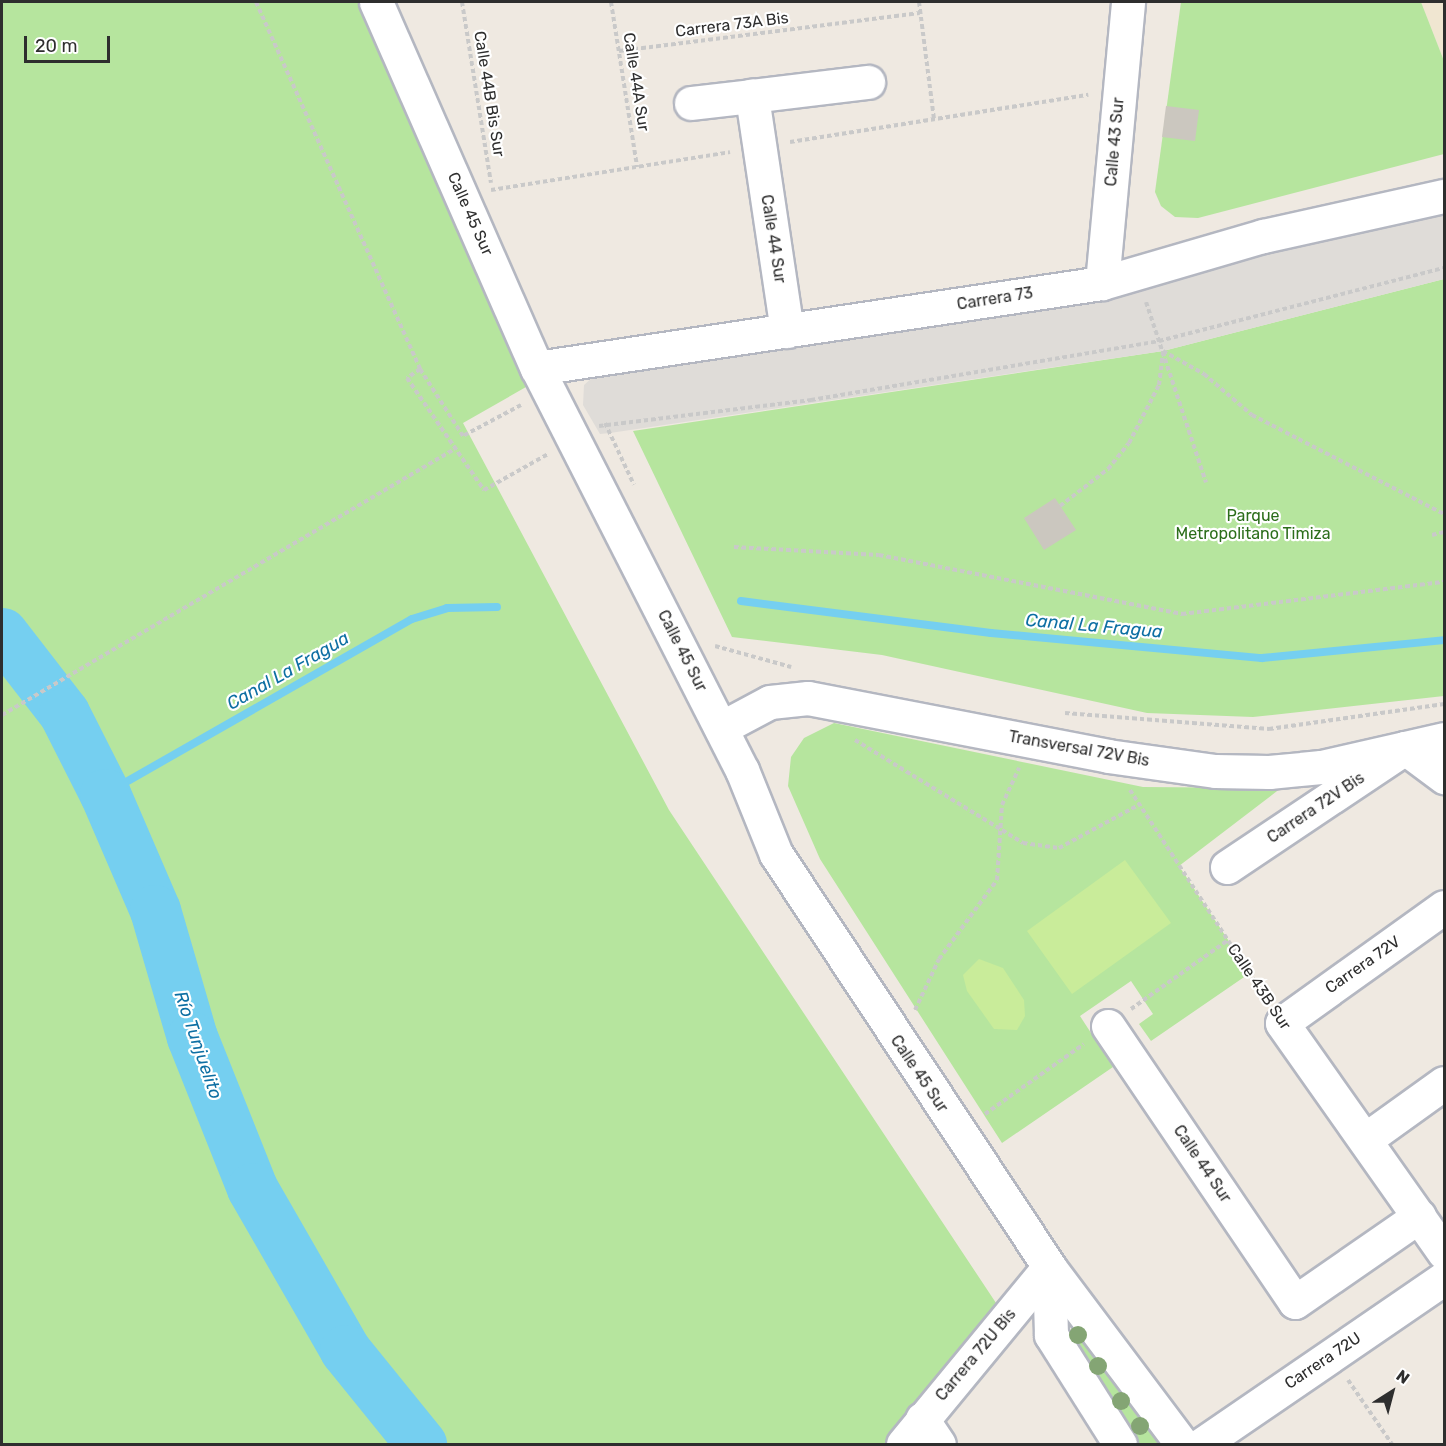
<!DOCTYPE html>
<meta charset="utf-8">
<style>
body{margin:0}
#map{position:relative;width:1446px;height:1446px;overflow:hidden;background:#efe9e1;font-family:Rubik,sans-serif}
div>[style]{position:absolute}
.education>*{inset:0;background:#f0e6d1}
.green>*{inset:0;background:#b6e59e}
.pitch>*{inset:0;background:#c9ec9a}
.plaza>*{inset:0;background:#dfdcd8}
.stream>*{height:8px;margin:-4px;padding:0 4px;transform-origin:4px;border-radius:4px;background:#75cff0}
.river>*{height:51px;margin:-25.5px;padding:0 25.5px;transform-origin:25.5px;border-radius:25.5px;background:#75cff0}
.building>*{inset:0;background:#cbc7bf}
.path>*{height:4px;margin-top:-2px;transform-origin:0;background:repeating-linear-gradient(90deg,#c9c9c9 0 4.5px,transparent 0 7.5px)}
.roads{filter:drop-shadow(2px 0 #b4b7c1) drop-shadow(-2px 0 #b4b7c1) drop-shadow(0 2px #b4b7c1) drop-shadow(0 -2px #b4b7c1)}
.minor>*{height:33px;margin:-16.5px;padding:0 16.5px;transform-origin:16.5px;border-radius:16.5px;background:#fff}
.trees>*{width:18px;height:18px;margin:-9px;border-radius:50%;background:#84a574}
span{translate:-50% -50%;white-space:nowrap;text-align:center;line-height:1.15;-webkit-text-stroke:4.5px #fff;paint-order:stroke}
.street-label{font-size:16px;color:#2e2e2e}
.park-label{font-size:16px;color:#2c6e1b}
.water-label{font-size:18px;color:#0d6fa3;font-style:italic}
.frame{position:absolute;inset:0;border:3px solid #2e2e2e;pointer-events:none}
.north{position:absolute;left:1362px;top:1362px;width:60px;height:60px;-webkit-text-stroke:4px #fff;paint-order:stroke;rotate:36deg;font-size:16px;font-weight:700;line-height:24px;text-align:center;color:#2e2e2e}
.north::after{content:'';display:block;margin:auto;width:21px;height:27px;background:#2e2e2e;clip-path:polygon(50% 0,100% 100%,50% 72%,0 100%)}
.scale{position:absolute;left:24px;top:36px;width:86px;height:27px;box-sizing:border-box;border:3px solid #2e2e2e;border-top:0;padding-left:8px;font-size:18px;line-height:21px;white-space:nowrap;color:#2e2e2e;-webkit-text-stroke:4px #fff;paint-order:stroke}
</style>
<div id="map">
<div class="education">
<i style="clip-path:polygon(1421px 2px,1444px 2px,1444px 61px)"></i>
</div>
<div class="green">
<i style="clip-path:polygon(2px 2px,362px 2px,533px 383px,463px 423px,669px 810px,1000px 1309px,894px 1444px,2px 1444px)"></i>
<i style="clip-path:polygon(1181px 2px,1421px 2px,1444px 61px,1444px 154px,1198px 218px,1175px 217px,1161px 206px,1155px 192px)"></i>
<i style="clip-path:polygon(1444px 279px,1444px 696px,1253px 717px,1147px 713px,882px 655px,732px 637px,633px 431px,1163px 351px)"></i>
<i style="clip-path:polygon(834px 723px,1143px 787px,1281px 788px,1179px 866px,1250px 973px,1151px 1041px,1139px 1024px,1153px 1014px,1131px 981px,1080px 1016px,1113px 1067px,1002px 1143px,820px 859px,788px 786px,791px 757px,804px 738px)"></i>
<i style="clip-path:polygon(1082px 1327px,1163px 1444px,1140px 1444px,1066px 1338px)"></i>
</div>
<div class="pitch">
<i style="clip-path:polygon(1125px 860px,1171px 923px,1072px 994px,1027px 931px)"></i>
<i style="clip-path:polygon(979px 959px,1003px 968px,1024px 1000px,1025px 1016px,1017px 1030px,994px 1029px,967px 991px,963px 975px)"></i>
</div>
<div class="plaza">
<i style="clip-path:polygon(1444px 209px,1444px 279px,1163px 351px,610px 433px,600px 434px,583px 405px,584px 385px,601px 370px,1258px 253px)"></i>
</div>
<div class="stream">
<i style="left:741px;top:601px;width:252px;rotate:7.3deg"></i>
<i style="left:991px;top:633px;width:272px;rotate:5.3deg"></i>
<i style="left:1262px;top:658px;width:183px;rotate:-5.6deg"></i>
<i style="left:105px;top:794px;width:353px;rotate:-29.7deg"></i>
<i style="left:412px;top:619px;width:37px;rotate:-17deg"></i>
<i style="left:447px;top:608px;width:50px;rotate:-1.1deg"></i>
</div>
<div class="river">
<i style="left:2px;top:633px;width:101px;rotate:52.2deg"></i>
<i style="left:64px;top:713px;width:91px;rotate:63.2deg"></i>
<i style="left:105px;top:794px;width:126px;rotate:66.7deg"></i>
<i style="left:155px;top:910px;width:132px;rotate:73.8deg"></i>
<i style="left:192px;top:1037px;width:162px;rotate:68.3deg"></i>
<i style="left:252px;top:1188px;width:187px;rotate:60.1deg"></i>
<i style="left:345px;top:1350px;width:121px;rotate:51deg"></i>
</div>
<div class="building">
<i style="clip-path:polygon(1166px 106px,1199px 110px,1195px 141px,1162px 137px)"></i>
<i style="clip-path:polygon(1055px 498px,1076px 530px,1044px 550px,1024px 518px)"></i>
</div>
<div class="path">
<i style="left:256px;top:2px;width:402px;rotate:65.9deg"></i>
<i style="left:462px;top:2px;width:183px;rotate:80.9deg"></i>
<i style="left:611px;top:2px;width:167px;rotate:81deg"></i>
<i style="left:919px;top:2px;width:118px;rotate:82.7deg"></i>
<i style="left:619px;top:51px;width:303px;rotate:-7.2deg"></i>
<i style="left:790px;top:142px;width:302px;rotate:-9deg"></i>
<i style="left:491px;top:190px;width:242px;rotate:-9deg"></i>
<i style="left:1146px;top:302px;width:190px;rotate:71.6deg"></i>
<i style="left:521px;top:405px;width:66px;rotate:151.9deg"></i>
<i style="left:463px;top:436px;width:80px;rotate:-122.7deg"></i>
<i style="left:420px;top:369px;width:16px;rotate:145deg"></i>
<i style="left:407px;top:378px;width:136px;rotate:55.5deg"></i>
<i style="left:484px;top:490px;width:73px;rotate:-29.4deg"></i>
<i style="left:605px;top:423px;width:68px;rotate:64.9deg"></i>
<i style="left:599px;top:426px;width:214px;rotate:-7deg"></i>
<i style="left:811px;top:400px;width:353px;rotate:-9.6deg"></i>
<i style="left:1159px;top:341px;width:294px;rotate:-14.4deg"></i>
<i style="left:1060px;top:506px;width:61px;rotate:-37.6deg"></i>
<i style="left:1108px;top:469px;width:33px;rotate:-51deg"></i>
<i style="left:1129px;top:443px;width:65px;rotate:-62.7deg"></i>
<i style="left:1159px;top:385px;width:34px;rotate:-83deg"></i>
<i style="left:1163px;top:351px;width:47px;rotate:29.3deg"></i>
<i style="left:1204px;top:374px;width:63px;rotate:40.5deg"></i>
<i style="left:1252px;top:415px;width:216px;rotate:27.3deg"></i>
<i style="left:1432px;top:535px;width:12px;rotate:-14deg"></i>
<i style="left:734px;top:547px;width:145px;rotate:3.2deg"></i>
<i style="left:879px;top:555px;width:309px;rotate:11deg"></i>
<i style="left:1182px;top:614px;width:264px;rotate:-7deg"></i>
<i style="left:715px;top:646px;width:79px;rotate:15.4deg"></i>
<i style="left:1065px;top:713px;width:205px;rotate:4.5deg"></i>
<i style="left:1269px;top:729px;width:177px;rotate:-8.1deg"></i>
<i style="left:2px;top:715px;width:523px;rotate:-30.44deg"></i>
<i style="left:855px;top:740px;width:197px;rotate:31.5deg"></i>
<i style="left:1023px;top:843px;width:36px;rotate:8deg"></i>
<i style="left:1059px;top:848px;width:91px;rotate:-28.3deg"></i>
<i style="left:1130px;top:790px;width:247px;rotate:56.9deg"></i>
<i style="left:1131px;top:1009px;width:119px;rotate:-35.4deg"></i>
<i style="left:915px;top:1010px;width:56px;rotate:-64.8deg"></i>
<i style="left:939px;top:959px;width:98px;rotate:-53.7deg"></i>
<i style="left:997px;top:880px;width:75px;rotate:-86.2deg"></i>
<i style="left:1002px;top:805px;width:41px;rotate:-65.3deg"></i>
<i style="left:985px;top:1114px;width:121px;rotate:-35.3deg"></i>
<i style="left:1348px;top:1380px;width:78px;rotate:55.5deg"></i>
</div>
<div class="roads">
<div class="minor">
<i style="left:376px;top:2px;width:400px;rotate:66.3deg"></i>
<i style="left:537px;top:368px;width:451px;rotate:63deg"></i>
<i style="left:742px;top:770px;width:91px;rotate:68deg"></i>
<i style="left:776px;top:854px;width:495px;rotate:56.5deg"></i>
<i style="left:1049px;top:1267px;width:221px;rotate:53.1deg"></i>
<i style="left:691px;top:103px;width:61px;rotate:-6.5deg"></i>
<i style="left:1102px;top:283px;width:282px;rotate:-84.7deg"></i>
<i style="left:787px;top:331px;width:238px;rotate:-98.5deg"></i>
<i style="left:752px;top:96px;width:117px;rotate:-6.9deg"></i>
<i style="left:537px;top:368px;width:571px;rotate:-8.56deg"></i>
<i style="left:1102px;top:283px;width:168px;rotate:-16.3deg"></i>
<i style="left:1263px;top:236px;width:185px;rotate:-12.5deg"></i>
<i style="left:721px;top:728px;width:55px;rotate:-28deg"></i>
<i style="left:770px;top:702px;width:38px;rotate:-6deg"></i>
<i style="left:808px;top:698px;width:306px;rotate:10.9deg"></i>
<i style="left:1108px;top:756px;width:108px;rotate:8deg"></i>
<i style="left:1215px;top:771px;width:54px;rotate:1.1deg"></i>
<i style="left:1269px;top:772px;width:52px;rotate:-5.5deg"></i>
<i style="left:1321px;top:767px;width:126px;rotate:-12.8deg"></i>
<i style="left:1227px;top:867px;width:214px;rotate:-33.8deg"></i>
<i style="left:1405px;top:748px;width:49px;rotate:36.6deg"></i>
<i style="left:1444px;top:907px;width:199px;rotate:144.4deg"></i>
<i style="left:1282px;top:1023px;width:281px;rotate:54.8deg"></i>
<i style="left:1108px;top:1026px;width:333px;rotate:55.9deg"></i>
<i style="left:1295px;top:1302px;width:151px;rotate:-34.7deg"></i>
<i style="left:1366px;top:1139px;width:96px;rotate:-35.7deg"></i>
<i style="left:1049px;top:1267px;width:68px;rotate:88.3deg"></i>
<i style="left:1051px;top:1335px;width:129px;rotate:57.7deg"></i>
<i style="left:922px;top:1419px;width:30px;rotate:56deg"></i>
<i style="left:903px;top:1444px;width:229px;rotate:-50.5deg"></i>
<i style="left:1202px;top:1444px;width:293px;rotate:-34.4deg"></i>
</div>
</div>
<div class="trees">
<i style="left:1078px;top:1335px"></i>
<i style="left:1098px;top:1366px"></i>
<i style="left:1121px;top:1401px"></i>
<i style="left:1140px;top:1426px"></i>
</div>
<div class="street-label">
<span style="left:732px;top:25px;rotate:-7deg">Carrera 73A Bis</span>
<span style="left:636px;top:82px;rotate:81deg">Calle 44A Sur</span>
<span style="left:489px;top:94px;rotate:81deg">Calle 44B Bis Sur</span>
<span style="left:1115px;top:142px;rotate:-85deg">Calle 43 Sur</span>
<span style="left:470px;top:214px;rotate:66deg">Calle 45 Sur</span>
<span style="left:773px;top:239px;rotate:81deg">Calle 44 Sur</span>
<span style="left:995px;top:299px;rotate:-9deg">Carrera 73</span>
<span style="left:682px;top:651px;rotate:63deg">Calle 45 Sur</span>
<span style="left:1079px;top:749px;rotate:10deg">Transversal 72V Bis</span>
<span style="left:1316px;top:808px;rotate:-34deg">Carrera 72V Bis</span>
<span style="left:1363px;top:965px;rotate:-35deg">Carrera 72V</span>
<span style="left:1259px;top:987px;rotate:56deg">Calle 43B Sur</span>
<span style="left:919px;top:1074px;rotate:56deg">Calle 45 Sur</span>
<span style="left:1202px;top:1164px;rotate:56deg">Calle 44 Sur</span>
<span style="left:976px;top:1355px;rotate:-50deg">Carrera 72U Bis</span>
<span style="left:1323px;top:1361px;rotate:-34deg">Carrera 72U</span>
</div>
<div class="park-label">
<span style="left:1253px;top:525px">Parque<br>Metropolitano Timiza</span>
</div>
<div class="water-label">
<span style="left:1094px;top:626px;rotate:5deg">Canal La Fragua</span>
<span style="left:288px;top:671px;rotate:-30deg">Canal La Fragua</span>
<span style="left:198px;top:1045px;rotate:71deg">Río Tunjuelito</span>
</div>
<div class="frame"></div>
<div class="north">N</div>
<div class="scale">20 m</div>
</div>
